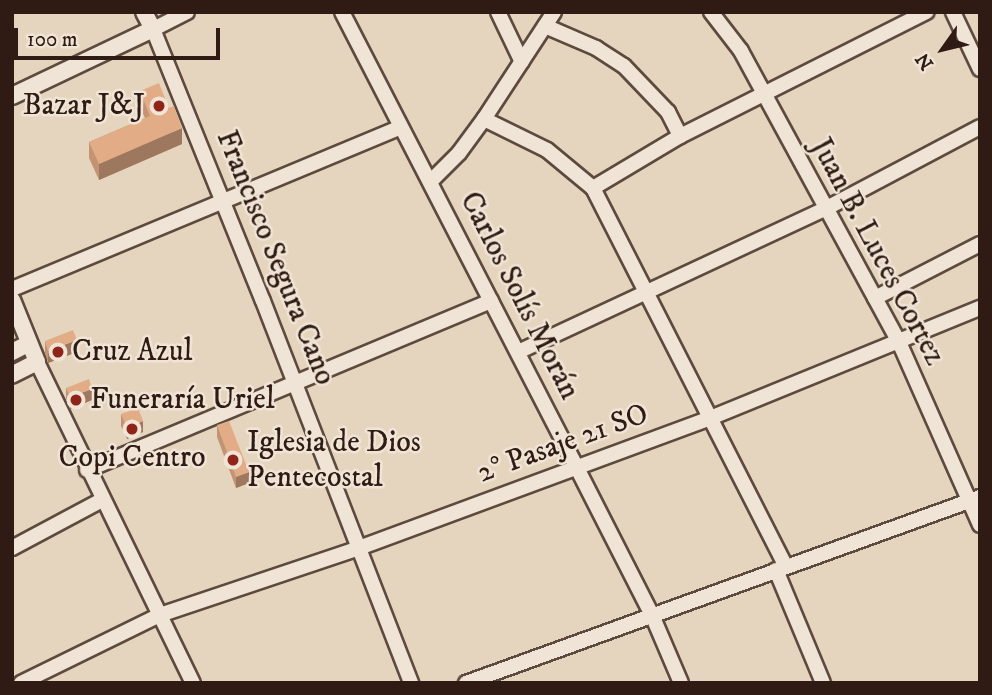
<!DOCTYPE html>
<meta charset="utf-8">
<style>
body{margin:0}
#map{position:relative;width:992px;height:695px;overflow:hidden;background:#e6d5be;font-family:"IM FELL DW Pica",serif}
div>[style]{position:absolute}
.roads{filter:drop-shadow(2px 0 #5d4a3e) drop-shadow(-2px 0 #5d4a3e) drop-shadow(0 2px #5d4a3e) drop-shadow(0 -2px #5d4a3e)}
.minor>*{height:14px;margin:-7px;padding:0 7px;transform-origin:7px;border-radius:7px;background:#efe4d5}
.tertiary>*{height:16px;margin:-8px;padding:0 8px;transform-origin:8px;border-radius:8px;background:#efe4d5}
.wall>*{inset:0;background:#c29474}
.shaded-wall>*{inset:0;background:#9e785e}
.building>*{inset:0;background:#e2ac87}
.dots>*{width:19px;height:19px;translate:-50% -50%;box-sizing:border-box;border:4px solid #efe4d5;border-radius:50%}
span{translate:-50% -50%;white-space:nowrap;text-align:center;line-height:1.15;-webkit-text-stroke:5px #efe4d5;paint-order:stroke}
.poi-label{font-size:30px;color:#2f1b13}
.right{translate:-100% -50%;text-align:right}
.left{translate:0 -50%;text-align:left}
.street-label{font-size:30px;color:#2f1b13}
.frame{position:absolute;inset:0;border:14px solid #2f1b13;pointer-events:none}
.north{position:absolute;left:908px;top:14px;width:70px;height:70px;-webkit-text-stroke:5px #efe4d5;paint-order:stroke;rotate:236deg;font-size:19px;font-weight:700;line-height:28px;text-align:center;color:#2f1b13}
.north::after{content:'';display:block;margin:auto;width:24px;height:32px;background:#2f1b13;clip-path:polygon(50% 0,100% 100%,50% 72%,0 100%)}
.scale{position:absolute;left:14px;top:28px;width:206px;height:32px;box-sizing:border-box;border:4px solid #2f1b13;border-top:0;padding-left:9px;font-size:21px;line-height:24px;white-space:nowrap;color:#2f1b13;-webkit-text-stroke:5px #efe4d5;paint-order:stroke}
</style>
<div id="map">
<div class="roads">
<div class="minor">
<i style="left:187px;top:12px;width:38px;rotate:153deg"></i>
<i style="left:153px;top:29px;width:293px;rotate:68deg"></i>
<i style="left:263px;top:301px;width:410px;rotate:68.8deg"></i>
<i style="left:342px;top:12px;width:511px;rotate:62.73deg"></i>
<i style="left:576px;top:466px;width:167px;rotate:63deg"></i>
<i style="left:652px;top:615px;width:74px;rotate:66.9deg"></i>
<i style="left:498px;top:12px;width:55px;rotate:64.4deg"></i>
<i style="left:711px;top:12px;width:49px;rotate:52.4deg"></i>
<i style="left:741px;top:51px;width:331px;rotate:61.5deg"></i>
<i style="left:899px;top:342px;width:200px;rotate:66.1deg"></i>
<i style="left:953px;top:12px;width:63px;rotate:64.7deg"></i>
<i style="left:545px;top:26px;width:56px;rotate:23.3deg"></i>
<i style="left:596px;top:48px;width:33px;rotate:33deg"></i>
<i style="left:624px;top:66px;width:64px;rotate:46.3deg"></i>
<i style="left:668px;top:112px;width:27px;rotate:63deg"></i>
<i style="left:484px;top:119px;width:70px;rotate:26.2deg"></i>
<i style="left:547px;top:150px;width:60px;rotate:39.6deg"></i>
<i style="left:593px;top:188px;width:425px;rotate:63deg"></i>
<i style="left:431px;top:181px;width:40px;rotate:-45deg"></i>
<i style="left:459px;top:153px;width:42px;rotate:-53.7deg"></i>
<i style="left:484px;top:119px;width:128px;rotate:-56.8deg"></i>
<i style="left:593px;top:188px;width:101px;rotate:-30.9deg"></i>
<i style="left:680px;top:136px;width:276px;rotate:-26.7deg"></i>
<i style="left:12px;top:289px;width:421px;rotate:-22.6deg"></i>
<i style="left:875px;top:298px;width:118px;rotate:-27.2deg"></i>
<i style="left:518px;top:352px;width:339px;rotate:-25deg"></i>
<i style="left:825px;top:209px;width:175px;rotate:-27.9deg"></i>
<i style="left:37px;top:362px;width:357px;rotate:64.1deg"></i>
<i style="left:87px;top:470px;width:438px;rotate:-22.7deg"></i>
<i style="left:12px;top:548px;width:102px;rotate:-28.1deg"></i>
<i style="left:776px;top:570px;width:122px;rotate:67.4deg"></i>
<i style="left:21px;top:683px;width:155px;rotate:-26.1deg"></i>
<i style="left:160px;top:615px;width:210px;rotate:-18.6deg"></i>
<i style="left:359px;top:548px;width:374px;rotate:-20.3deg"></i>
<i style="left:710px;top:418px;width:292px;rotate:-22.2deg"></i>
<i style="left:466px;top:683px;width:547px;rotate:-19.89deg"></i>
</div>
<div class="tertiary">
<i style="left:12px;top:96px;width:156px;rotate:-25.4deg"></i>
<i style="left:153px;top:29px;width:19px;rotate:-118deg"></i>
<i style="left:12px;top:300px;width:67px;rotate:68deg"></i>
<i style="left:37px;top:362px;width:28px;rotate:153deg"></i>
<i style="left:12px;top:352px;width:18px;rotate:-27deg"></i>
</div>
</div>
<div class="wall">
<i style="clip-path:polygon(140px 91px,182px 144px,99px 180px,89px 158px,89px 142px,145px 118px,140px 107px)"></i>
<i style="clip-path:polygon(45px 341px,77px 352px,48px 363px,45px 353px)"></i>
<i style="clip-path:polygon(66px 388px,92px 400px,70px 409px,66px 399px)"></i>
<i style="clip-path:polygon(121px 414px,143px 432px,127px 439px,121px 426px)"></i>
<i style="clip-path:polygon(217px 425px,249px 483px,236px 488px,217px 437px)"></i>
</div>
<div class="shaded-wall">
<i style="clip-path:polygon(182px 128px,182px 144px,99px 180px,99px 164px)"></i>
<i style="clip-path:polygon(77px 340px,77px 352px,48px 363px,48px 351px)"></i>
<i style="clip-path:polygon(92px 389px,92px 400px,70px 409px,70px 397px)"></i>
<i style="clip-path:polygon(143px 421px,143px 432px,127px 439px,127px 428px)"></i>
<i style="clip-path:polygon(249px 472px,249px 483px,236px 488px,236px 477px)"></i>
</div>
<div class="building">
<i style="clip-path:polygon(159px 83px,169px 108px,174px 106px,182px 128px,99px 164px,89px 142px,150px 116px,140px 91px)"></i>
<i style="clip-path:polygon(73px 330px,77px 340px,48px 351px,45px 341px)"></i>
<i style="clip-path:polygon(89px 379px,92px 389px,70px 397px,66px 388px)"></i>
<i style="clip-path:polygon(138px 408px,143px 421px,127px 428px,121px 414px)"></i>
<i style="clip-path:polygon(229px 421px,249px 472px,236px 477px,217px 425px)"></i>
</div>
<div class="dots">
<i style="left:159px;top:106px;background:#8f2418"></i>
<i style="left:58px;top:352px;background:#8f2418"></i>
<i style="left:76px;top:400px;background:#8f2418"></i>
<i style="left:132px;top:429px;background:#8f2418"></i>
<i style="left:233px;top:460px;background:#8f2418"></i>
</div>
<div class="poi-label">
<span class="right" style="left:145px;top:106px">Bazar J&amp;J</span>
<span class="left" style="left:72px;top:352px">Cruz Azul</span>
<span class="left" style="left:90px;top:400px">Funeraría Uriel</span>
<span class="left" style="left:247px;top:460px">Iglesia de Dios<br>Pentecostal</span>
<span style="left:132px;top:458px">Copi Centro</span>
</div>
<div class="street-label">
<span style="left:877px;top:252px;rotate:62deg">Juan B. Luces Cortez</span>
<span style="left:275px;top:258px;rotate:68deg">Francisco Segura Cano</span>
<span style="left:519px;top:296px;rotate:63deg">Carlos Solís Morán</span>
<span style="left:563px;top:444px;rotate:-20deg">2° Pasaje 21 SO</span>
</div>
<div class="frame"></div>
<div class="north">N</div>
<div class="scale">100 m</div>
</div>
